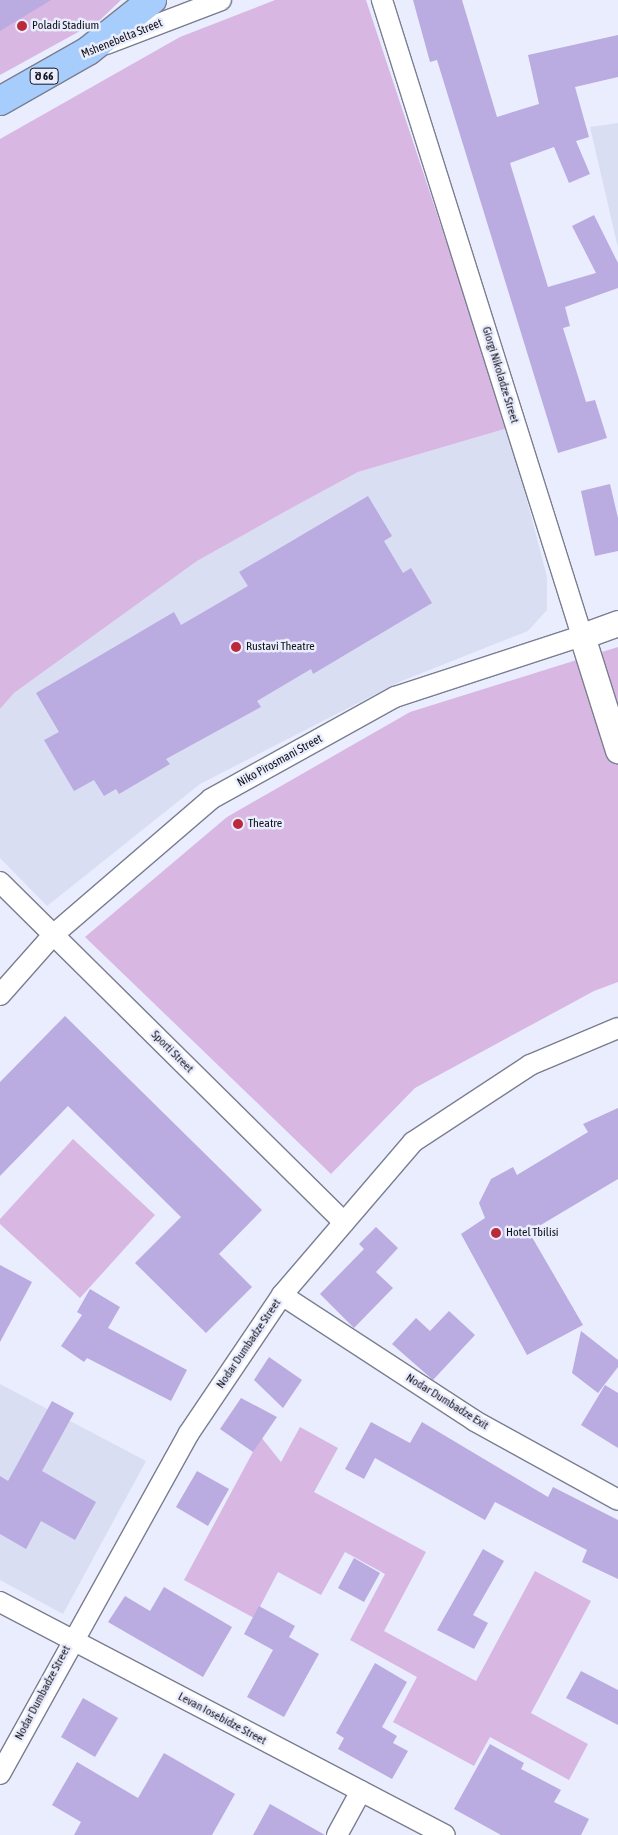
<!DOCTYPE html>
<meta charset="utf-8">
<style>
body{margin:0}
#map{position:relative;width:618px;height:1835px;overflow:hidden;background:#eaedfe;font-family:"Asap Condensed","Noto Sans Georgian",sans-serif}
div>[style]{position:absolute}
.built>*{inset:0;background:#d9def3}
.green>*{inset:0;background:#d8b8e2}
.building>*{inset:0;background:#baabe1}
.roads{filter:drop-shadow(1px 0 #7a7e90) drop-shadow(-1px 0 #7a7e90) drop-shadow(0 1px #7a7e90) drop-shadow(0 -1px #7a7e90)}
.minor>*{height:20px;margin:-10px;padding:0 10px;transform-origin:10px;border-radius:10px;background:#fff}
.tertiary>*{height:25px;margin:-12.5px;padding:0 12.5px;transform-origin:12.5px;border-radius:12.5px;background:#fff}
.primary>*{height:28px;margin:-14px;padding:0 14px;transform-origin:14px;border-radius:14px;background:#a7cdfd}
.dots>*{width:14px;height:14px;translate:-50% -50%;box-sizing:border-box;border:2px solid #eaedfe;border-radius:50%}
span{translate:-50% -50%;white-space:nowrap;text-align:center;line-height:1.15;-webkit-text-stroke:5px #eaedfe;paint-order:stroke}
.shield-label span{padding:1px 4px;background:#eaedfe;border:1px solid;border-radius:4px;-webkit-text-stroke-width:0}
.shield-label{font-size:11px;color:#13141b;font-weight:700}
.poi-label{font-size:12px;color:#13141b}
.left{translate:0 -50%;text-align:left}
.street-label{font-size:12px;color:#13141b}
</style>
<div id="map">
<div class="built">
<i style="clip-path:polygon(618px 123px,618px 248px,590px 127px)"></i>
<i style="clip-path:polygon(508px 428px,547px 577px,547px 610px,528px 631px,399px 682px,200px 784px,47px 906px,0 858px,0 709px,14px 693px,197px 561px,297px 505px,358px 472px)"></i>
<i style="clip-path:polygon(0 1384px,146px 1461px,63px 1614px,0 1580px)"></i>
</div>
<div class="green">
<i style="clip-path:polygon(0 0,121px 0,100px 20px,0 75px)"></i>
<i style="clip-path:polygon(275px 0,366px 0,508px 428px,358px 472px,297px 505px,197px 561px,14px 693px,0 709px,0 139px,180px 37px)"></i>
<i style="clip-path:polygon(618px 647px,618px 982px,594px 991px,415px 1088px,331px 1174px,85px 937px,227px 817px,410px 712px)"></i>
<i style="clip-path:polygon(73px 1139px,155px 1215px,80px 1298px,0 1224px,0 1219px)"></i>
<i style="clip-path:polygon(300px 1427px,338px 1448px,314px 1492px,426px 1552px,384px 1631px,476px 1681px,535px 1571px,591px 1601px,531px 1713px,588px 1744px,569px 1780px,490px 1737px,474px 1766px,393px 1722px,417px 1677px,350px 1640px,385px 1574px,345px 1552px,321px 1595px,278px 1572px,254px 1618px,184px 1580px,261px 1437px,281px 1462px)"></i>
</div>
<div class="building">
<i style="clip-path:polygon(0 0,51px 0,0 31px)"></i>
<i style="clip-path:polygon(413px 0,462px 0,497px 117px,539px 104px,528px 55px,618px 35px,618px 77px,575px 87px,589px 137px,576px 141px,590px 174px,569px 183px,554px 147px,510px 163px,548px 287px,596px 273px,572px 226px,594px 215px,618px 263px,618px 288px,565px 307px,570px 326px,563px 328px,586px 402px,595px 400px,607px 438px,558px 453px,437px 60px,430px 62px)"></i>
<i style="clip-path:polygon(610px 484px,618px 518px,618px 551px,595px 556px,581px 491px)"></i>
<i style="clip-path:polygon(368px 496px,392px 536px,384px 541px,403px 573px,411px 568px,432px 603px,313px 674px,311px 669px,257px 701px,261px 707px,166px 759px,170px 764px,119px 794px,116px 789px,104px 796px,94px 780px,74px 791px,44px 740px,59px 732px,36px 693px,174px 612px,181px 625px,248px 586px,239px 572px)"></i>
<i style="clip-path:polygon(65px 1016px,262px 1210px,219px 1254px,252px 1287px,206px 1333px,135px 1263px,181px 1217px,68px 1106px,0 1176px,0 1082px)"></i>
<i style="clip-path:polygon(618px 1108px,618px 1179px,529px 1232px,583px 1325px,527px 1355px,461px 1234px,485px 1218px,479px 1203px,491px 1179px,513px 1167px,517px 1175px,588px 1132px,583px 1124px)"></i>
<i style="clip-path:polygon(376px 1227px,398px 1248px,376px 1272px,393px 1288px,354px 1328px,320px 1294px,364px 1249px,359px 1244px)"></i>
<i style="clip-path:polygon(0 1265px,32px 1282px,0 1342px)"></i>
<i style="clip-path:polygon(90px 1289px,120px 1307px,108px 1328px,187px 1370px,171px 1401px,87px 1358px,84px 1362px,61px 1346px,82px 1315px,77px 1312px)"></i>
<i style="clip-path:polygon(449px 1311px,475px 1335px,433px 1380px,392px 1344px,416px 1318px,430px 1331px)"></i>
<i style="clip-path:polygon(581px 1331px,618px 1360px,618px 1367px,598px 1393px,572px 1373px)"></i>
<i style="clip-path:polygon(269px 1357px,302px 1380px,283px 1408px,254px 1380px)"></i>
<i style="clip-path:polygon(605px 1385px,618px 1393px,618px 1448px,581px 1425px)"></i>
<i style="clip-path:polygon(241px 1398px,277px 1417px,253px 1452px,220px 1429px)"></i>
<i style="clip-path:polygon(52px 1401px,74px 1413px,42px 1471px,96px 1502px,75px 1540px,41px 1521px,26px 1549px,0 1534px,0 1476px,8px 1481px)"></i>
<i style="clip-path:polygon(371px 1422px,410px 1443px,422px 1422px,548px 1497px,553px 1487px,618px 1520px,618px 1579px,582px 1562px,587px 1550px,495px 1502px,485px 1520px,375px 1458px,364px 1479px,345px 1469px)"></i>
<i style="clip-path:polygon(197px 1471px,229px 1489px,208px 1526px,176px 1507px)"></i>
<i style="clip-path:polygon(483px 1549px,504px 1561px,473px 1615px,488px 1623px,474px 1649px,437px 1630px)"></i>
<i style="clip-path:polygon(354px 1558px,380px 1573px,364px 1602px,338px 1588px)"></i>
<i style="clip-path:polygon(164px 1587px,232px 1627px,203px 1677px,108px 1622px,125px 1596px,150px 1611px)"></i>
<i style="clip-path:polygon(259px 1606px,295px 1626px,289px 1637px,319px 1654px,284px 1717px,247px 1697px,273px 1650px,244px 1634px)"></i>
<i style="clip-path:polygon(375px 1663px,407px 1682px,382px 1727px,397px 1736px,393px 1743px,408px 1751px,392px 1779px,338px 1749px,344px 1738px,336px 1733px)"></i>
<i style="clip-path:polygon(581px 1671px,618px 1690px,618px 1725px,566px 1698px)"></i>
<i style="clip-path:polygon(83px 1698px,118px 1718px,95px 1757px,61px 1737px)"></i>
<i style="clip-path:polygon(490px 1744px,524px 1763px,521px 1769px,561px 1790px,554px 1802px,589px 1819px,581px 1835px,501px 1835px,454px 1809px)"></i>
<i style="clip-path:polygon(164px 1753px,235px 1794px,212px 1835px,74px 1835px,81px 1822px,52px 1805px,77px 1762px,138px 1798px)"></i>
<i style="clip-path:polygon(270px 1804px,325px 1835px,253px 1835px)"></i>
</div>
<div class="roads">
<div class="minor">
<i style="left:106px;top:44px;width:123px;rotate:-20.9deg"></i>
<i style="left:0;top:882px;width:484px;rotate:44.7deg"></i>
<i style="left:0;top:995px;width:80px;rotate:-48.5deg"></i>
<i style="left:53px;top:935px;width:208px;rotate:-40.7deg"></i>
<i style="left:211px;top:799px;width:210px;rotate:-29deg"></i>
<i style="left:395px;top:697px;width:197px;rotate:-18.1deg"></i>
<i style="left:582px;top:636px;width:667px;rotate:-107.46deg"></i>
<i style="left:282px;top:1295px;width:230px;rotate:33.1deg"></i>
<i style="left:475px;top:1421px;width:163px;rotate:28.9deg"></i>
<i style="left:0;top:1602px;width:502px;rotate:27.64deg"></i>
<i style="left:0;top:1774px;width:390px;rotate:-61deg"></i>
<i style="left:189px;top:1433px;width:166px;rotate:-56deg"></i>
<i style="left:282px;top:1295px;width:201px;rotate:-49.4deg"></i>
<i style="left:413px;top:1142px;width:140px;rotate:-33.3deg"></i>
<i style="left:530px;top:1065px;width:95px;rotate:-22.8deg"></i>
<i style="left:337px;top:1835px;width:50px;rotate:-61.4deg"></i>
</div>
<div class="tertiary">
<i style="left:618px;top:623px;width:38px;rotate:160deg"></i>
<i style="left:582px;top:636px;width:120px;rotate:72.5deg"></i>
</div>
<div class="primary">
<i style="left:0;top:101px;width:101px;rotate:-29.6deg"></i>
<i style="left:88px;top:51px;width:82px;rotate:-38.6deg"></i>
</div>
</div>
<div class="dots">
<i style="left:22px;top:26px;background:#bb2a3b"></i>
<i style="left:236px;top:647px;background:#bb2a3b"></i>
<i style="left:238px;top:824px;background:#bb2a3b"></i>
<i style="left:496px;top:1233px;background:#bb2a3b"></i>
</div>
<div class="shield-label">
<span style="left:44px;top:76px">შ 66</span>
</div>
<div class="poi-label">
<span class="left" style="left:32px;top:26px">Poladi Stadium</span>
<span class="left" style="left:246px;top:647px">Rustavi Theatre</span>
<span class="left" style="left:248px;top:824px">Theatre</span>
<span class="left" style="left:506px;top:1233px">Hotel Tbilisi</span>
</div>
<div class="street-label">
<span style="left:122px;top:39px;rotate:-22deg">Mshenebelta Street</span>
<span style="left:500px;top:375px;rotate:73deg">Giorgi Nikoladze Street</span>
<span style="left:280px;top:761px;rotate:-29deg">Niko Pirosmani Street</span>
<span style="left:172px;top:1052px;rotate:45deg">Sporti Street</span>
<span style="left:249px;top:1344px;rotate:-56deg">Nodar Dumbadze Street</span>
<span style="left:447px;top:1402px;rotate:32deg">Nodar Dumbadze Exit</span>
<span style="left:43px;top:1693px;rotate:-62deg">Nodar Dumbadze Street</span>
<span style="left:222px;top:1719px;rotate:28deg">Levan Iosebidze Street</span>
</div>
</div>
